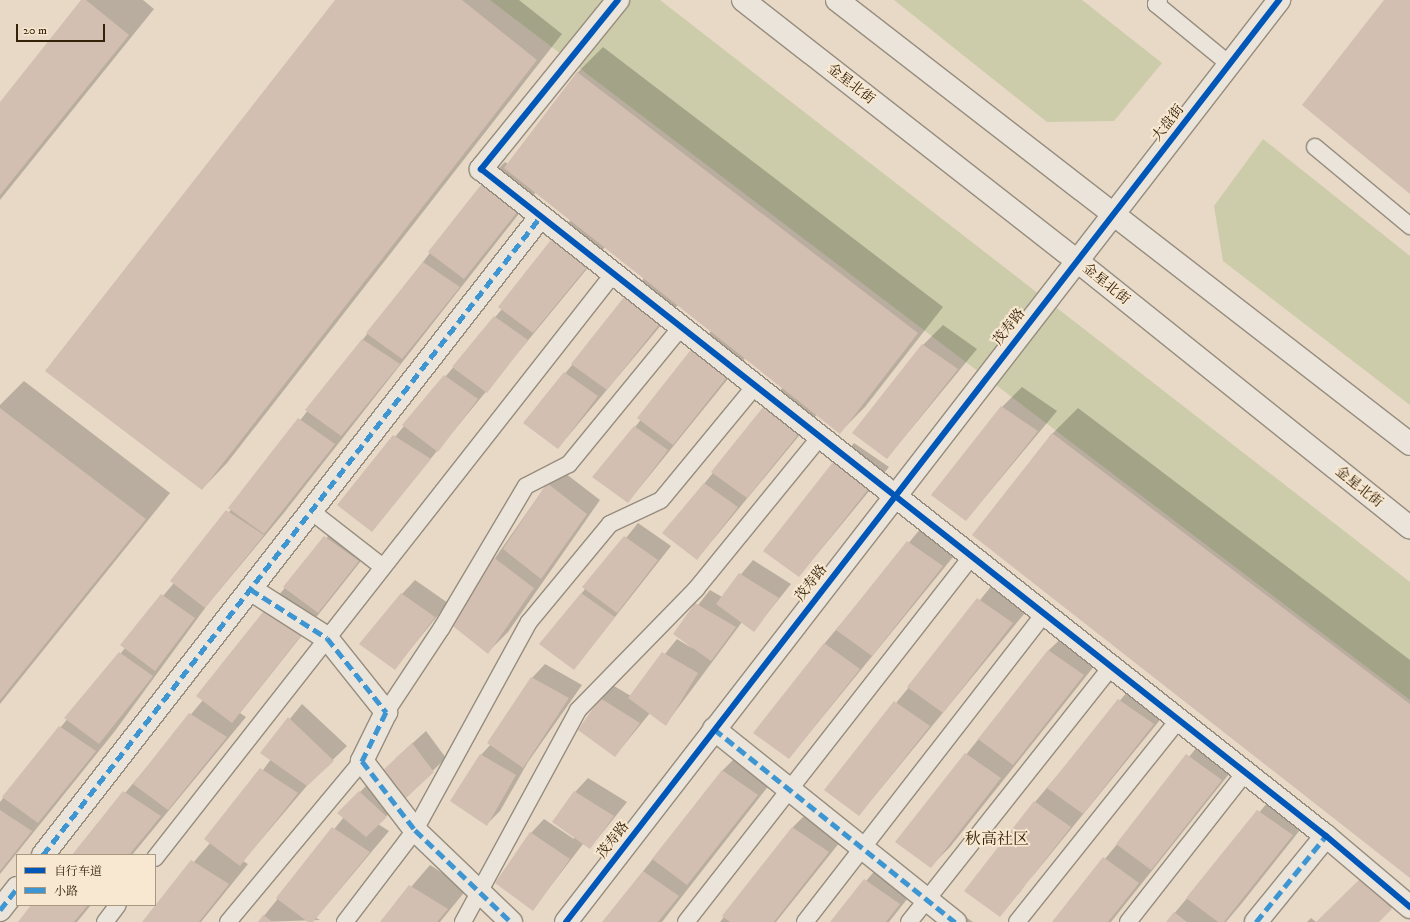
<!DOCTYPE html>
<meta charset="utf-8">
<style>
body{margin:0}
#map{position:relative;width:1410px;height:922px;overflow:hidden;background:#e7d9c6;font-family:"IM FELL DW Pica","Noto Serif SC",serif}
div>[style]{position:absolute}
.green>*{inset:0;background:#cca}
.shadow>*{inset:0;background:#0003}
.building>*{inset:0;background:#d3beb2}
.roads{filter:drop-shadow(1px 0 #978d7e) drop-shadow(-1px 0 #978d7e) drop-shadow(0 1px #978d7e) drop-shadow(0 -1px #978d7e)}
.lane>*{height:16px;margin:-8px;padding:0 8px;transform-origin:8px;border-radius:8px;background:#eae4da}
.street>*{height:22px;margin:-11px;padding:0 11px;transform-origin:11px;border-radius:11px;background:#eae4da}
.secondary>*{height:22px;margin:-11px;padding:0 11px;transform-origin:11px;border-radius:11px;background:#eae4da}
.quiet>*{height:5px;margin-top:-2.5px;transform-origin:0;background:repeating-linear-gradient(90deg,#3d95d2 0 10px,transparent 0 15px)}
.cycleway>*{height:6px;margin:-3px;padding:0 3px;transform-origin:3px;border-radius:3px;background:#0057b8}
span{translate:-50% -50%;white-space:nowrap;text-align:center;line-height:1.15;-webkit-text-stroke:4px #f8e8d1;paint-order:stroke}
.street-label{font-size:14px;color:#342209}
.quarter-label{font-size:16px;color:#342209}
.legend{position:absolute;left:16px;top:854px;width:140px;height:52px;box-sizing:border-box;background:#f8e8d1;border:1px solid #aa9981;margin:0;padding:5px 7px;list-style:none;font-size:12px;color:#342209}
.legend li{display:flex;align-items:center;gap:8px;height:20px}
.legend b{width:20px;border:1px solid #aa9981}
.scale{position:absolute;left:16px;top:24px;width:89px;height:18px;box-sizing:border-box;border:2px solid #342209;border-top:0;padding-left:5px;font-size:12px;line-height:14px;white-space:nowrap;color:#342209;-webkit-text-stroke:3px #f8e8d1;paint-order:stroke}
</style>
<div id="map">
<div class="green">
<i style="clip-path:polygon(490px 0,660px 0,1410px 582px,1410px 700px)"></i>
<i style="clip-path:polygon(894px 0,1082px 0,1162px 63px,1114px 121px,1047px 122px)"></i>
<i style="clip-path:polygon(1263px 139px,1410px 256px,1410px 405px,1223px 261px,1214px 206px)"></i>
</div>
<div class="shadow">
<i style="clip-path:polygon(83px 0,143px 0,154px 9px,0 200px,0 104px)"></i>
<i style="clip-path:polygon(337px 0,519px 0,562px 34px,227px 463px,202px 489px)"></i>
<i style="clip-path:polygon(603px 47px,943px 307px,865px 407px,840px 432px,817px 414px,697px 559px,664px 533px,783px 387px,745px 358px,628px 502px,635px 427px,711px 331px,678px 305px,558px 448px,524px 423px,644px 278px,605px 247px,372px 530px,338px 505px,502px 309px,555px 237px,571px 220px,536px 192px,283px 514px,208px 604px,115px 731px,0 874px,0 802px,125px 648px,121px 645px,174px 583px,485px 182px,505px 162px,508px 164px,578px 72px)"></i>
<i style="clip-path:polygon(943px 325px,977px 349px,887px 458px,923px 345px)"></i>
<i style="clip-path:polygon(24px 381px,170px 493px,0 704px,0 405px)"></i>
<i style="clip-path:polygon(1022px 387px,1057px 411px,966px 520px,1002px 407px)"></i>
<i style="clip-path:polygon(1078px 408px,1410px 660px,1410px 876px,974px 535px,1053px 433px)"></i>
<i style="clip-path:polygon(854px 443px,889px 467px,799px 576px,765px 551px)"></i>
<i style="clip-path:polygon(561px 470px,600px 500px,508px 632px,488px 652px,450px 622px,547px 484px)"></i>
<i style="clip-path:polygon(927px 521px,962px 546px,789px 758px,824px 644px)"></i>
<i style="clip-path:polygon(339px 523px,372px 547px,240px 713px,246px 717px,132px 855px,73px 855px,203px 700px,268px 608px)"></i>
<i style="clip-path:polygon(638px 523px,671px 546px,574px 669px,581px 594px)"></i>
<i style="clip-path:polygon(753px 560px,791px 584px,754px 630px,742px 622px,666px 724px,650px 713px,615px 756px,600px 699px,614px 686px,631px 696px,677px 639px,693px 649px,675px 634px,710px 590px,722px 597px)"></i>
<i style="clip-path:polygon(998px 578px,1033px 603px,859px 815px,825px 790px)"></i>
<i style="clip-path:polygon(415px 580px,448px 603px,395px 668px,402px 594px)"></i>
<i style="clip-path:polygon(1069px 631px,1103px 655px,950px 847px,930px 867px,897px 842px,1049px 650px)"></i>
<i style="clip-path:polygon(545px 664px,582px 685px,528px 762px,500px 811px,486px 825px,481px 755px,491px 744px,532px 678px)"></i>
<i style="clip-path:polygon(evenodd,1138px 679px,1173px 704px,1000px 916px,1035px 802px,1138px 679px,1073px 822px,1018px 895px,1015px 895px,1073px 822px)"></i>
<i style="clip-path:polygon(302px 704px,347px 746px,311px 781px,243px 861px,248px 864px,201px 922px,143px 922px,210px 843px,271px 759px,262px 753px)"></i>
<i style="clip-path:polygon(426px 731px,446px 758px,405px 798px,395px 759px)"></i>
<i style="clip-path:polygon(1207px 735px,1241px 759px,1111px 922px,1053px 922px)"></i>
<i style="clip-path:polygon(743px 750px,777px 775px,662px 922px,603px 922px,723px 770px)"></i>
<i style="clip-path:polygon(588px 778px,627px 802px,590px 848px,583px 844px,533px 909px,531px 833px,544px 819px,574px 839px,575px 792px)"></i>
<i style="clip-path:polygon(373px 779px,400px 803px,378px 824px,389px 831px,316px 918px,320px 920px,259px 922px,344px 817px,339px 813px)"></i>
<i style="clip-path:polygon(1278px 790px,1312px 815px,1242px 903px,1226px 922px,1167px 922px)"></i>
<i style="clip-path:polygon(813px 807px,848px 832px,776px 922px,720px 922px,793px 827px)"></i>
<i style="clip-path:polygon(884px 860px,919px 884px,889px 922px,831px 922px)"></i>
<i style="clip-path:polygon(430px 865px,467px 889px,440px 922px,381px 922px)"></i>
<i style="clip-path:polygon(1375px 865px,1404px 895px,1377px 922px,1317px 922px)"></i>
<i style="clip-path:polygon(32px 905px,91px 905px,77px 922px,19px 922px)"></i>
<i style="clip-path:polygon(953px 908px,973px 922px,940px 922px)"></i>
<i style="clip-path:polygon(1311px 918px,1316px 922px,1307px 922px)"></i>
</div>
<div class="building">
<i style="clip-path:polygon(81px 0,86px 0,129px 35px,0 195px,0 102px)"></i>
<i style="clip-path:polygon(335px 0,462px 0,537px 60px,202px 490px,45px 371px)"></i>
<i style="clip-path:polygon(1384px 0,1410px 0,1410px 194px,1302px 105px)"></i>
<i style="clip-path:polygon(577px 72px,918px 333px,840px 434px,504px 168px)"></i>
<i style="clip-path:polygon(484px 181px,522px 206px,464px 279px,428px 252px)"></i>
<i style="clip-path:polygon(554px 236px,592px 261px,533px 333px,498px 307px)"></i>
<i style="clip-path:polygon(423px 262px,460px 287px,402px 359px,366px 333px)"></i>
<i style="clip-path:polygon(628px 292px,665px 317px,607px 390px,571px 364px)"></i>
<i style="clip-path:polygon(494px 316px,528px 340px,487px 393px,452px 367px)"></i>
<i style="clip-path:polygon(362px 339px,400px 364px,341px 436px,305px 410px)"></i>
<i style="clip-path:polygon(922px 344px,958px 369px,887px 459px,852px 433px)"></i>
<i style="clip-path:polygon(693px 347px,731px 372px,673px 445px,637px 418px)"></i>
<i style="clip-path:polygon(564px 372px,598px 396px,558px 449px,523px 423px)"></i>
<i style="clip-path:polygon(444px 375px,478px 399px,438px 452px,402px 425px)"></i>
<i style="clip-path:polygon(768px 401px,805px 426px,747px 498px,711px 472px)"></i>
<i style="clip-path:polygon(1001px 406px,1038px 431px,966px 521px,931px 495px)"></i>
<i style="clip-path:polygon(0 408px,146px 519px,0 700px)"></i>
<i style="clip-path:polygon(298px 418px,335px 444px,264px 534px,228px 508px)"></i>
<i style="clip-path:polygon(634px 426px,668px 450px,628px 503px,592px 477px)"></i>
<i style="clip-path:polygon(1052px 433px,1410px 704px,1410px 878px,972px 535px)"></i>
<i style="clip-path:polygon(393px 435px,431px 459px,372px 532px,337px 505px)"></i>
<i style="clip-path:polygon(833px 462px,870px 487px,799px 577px,763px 551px)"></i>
<i style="clip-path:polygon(547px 483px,587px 514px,541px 579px,503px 549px)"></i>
<i style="clip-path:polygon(704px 483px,738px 507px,697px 560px,662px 533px)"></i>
<i style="clip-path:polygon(226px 510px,264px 535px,205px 608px,170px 581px)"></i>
<i style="clip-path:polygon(324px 536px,359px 561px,318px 613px,283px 587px)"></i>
<i style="clip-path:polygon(624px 536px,658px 560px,617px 613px,582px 587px)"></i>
<i style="clip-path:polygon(907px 541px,943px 566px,872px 656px,836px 630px)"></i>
<i style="clip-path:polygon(493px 557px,534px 588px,488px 654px,449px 623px)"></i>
<i style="clip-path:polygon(739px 573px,779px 598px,754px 632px,716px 604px)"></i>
<i style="clip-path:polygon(401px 593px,435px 617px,395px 670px,359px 644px)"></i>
<i style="clip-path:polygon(581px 593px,615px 617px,574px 670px,539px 644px)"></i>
<i style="clip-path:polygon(161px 594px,195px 618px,155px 671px,120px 645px)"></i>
<i style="clip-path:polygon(977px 598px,1013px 623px,943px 713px,907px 687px)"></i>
<i style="clip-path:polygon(695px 603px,736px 627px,711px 661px,673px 634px)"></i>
<i style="clip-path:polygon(267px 607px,303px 633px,232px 723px,196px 696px)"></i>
<i style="clip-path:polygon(824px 643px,860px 669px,789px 759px,753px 733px)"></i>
<i style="clip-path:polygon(1048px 650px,1084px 675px,1013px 765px,978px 739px)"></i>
<i style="clip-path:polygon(119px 652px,153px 676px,99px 744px,64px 718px)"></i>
<i style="clip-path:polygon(662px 652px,698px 673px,666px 726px,628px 698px)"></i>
<i style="clip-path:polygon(531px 677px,569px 698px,523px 768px,487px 743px)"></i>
<i style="clip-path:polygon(600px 698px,640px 723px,615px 757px,578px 730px)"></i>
<i style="clip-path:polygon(1118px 699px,1154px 724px,1083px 814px,1047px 788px)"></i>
<i style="clip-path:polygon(894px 701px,930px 726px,859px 816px,824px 790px)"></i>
<i style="clip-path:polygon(189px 713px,227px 737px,168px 810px,133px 784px)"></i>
<i style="clip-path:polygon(288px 717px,334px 761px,307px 786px,260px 753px)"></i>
<i style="clip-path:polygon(59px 726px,96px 751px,38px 823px,2px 797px)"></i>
<i style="clip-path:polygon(412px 743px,434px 772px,405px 799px,380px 773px)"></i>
<i style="clip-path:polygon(965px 753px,1001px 778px,931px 868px,895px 842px)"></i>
<i style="clip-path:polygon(480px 754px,516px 775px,487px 826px,450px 801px)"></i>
<i style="clip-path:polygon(1186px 754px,1222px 780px,1151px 870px,1116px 844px)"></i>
<i style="clip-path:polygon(260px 768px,298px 793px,240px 866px,204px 839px)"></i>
<i style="clip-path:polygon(722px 770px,758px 795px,687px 885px,652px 859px)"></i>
<i style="clip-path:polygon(123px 791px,161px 816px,129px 855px,72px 855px)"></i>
<i style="clip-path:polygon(359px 791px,387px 817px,366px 837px,337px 813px)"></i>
<i style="clip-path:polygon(574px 791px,614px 816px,590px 849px,552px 822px)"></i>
<i style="clip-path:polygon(1034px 801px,1071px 827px,1000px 917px,964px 891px)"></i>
<i style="clip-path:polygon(0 810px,32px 831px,0 871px)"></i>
<i style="clip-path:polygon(1257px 810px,1293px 835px,1224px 922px,1218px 922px,1186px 898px)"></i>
<i style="clip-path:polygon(332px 827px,370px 852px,313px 922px,308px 922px,276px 898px)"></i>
<i style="clip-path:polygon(792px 827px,829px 852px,774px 922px,730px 922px,722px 916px)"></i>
<i style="clip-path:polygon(530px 832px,570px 859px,533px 911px,495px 883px)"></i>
<i style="clip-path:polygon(1103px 857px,1139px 883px,1108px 922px,1052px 922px)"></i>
<i style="clip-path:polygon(191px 860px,229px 884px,199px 922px,142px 922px)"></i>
<i style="clip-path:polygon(643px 871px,679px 896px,658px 922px,602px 922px)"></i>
<i style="clip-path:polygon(1361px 878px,1392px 909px,1379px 922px,1316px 922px)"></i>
<i style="clip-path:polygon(864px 879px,900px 904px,886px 922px,830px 922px)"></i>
<i style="clip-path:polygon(409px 885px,448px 909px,437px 922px,380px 922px)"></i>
<i style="clip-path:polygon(31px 905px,88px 905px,74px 922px,18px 922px)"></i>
<i style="clip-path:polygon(1174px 912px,1187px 922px,1166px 922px)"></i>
<i style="clip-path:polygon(263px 915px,273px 922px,258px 922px)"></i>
</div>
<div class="roads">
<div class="lane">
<i style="left:1159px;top:0;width:5px;rotate:127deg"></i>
<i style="left:1156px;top:4px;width:94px;rotate:39.4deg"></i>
<i style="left:1315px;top:147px;width:124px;rotate:39.7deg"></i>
<i style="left:311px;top:511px;width:91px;rotate:37.9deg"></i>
<i style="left:386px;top:712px;width:100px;rotate:-56.5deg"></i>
<i style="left:441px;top:629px;width:166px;rotate:-59.3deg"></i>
<i style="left:526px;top:486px;width:48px;rotate:-27.1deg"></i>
<i style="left:569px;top:464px;width:177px;rotate:-50.7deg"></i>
<i style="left:155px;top:858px;width:744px;rotate:-51.88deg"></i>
<i style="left:105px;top:922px;width:21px;rotate:-53deg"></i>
<i style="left:228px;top:922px;width:209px;rotate:-50.2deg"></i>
<i style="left:345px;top:922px;width:116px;rotate:-52.7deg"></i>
<i style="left:415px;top:830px;width:237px;rotate:-61.3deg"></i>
<i style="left:529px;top:622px;width:127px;rotate:-50.4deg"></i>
<i style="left:610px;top:524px;width:56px;rotate:-25.2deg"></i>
<i style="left:661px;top:500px;width:148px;rotate:-50.5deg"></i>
<i style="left:463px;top:922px;width:241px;rotate:-61.5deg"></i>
<i style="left:578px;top:710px;width:169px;rotate:-45.7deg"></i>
<i style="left:696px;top:589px;width:196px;rotate:-50.8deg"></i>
<i style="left:686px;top:922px;width:464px;rotate:-52deg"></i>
<i style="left:805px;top:922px;width:390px;rotate:-52.2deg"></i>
<i style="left:909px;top:922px;width:325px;rotate:-51.6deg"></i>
<i style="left:1017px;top:922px;width:258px;rotate:-51.4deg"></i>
<i style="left:1128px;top:922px;width:189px;rotate:-51.9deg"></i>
</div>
<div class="street">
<i style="left:618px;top:0;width:218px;rotate:129deg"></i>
<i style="left:481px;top:169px;width:1077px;rotate:38.29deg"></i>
<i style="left:1326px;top:836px;width:110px;rotate:40.2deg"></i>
<i style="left:250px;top:589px;width:91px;rotate:32.5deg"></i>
<i style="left:327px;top:638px;width:95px;rotate:51.4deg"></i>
<i style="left:386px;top:712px;width:55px;rotate:116.1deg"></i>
<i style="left:362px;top:761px;width:87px;rotate:52.5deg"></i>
<i style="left:415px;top:830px;width:133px;rotate:43.8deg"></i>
<i style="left:714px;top:729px;width:309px;rotate:38.7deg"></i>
<i style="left:43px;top:855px;width:810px;rotate:-52.07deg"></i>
<i style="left:0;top:910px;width:28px;rotate:-52deg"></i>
<i style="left:566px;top:922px;width:1166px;rotate:-52.28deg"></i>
<i style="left:1256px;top:922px;width:111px;rotate:-50.9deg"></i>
</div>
<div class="secondary">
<i style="left:743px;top:0;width:422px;rotate:38deg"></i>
<i style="left:1076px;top:260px;width:428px;rotate:38.7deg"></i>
<i style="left:837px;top:0;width:725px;rotate:37.77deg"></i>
</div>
</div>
<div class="quiet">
<i style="left:250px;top:589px;width:91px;rotate:32.5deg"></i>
<i style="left:327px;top:638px;width:95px;rotate:51.4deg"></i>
<i style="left:386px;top:712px;width:55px;rotate:116.1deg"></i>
<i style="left:362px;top:761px;width:87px;rotate:52.5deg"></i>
<i style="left:415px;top:830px;width:133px;rotate:43.8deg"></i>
<i style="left:714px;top:729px;width:309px;rotate:38.7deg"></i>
<i style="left:43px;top:855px;width:810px;rotate:-52.07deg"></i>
<i style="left:0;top:910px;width:28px;rotate:-52deg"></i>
<i style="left:1256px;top:922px;width:111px;rotate:-50.9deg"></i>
</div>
<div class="cycleway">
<i style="left:618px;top:0;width:218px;rotate:129deg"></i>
<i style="left:481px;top:169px;width:1077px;rotate:38.29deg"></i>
<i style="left:1326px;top:836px;width:110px;rotate:40.2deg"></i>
<i style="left:566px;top:922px;width:1166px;rotate:-52.28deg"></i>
</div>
<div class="street-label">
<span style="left:851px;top:84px;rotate:38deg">金星北街</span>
<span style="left:1168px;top:123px;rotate:-52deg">大盘街</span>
<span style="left:1106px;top:284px;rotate:39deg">金星北街</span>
<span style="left:1009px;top:327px;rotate:-52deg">茂寿路</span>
<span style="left:1359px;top:487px;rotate:39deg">金星北街</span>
<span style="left:811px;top:583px;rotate:-52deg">茂寿路</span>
<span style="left:613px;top:840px;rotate:-52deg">茂寿路</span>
</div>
<div class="quarter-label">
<span style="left:997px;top:839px">秋高社区</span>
</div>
<ul class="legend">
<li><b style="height:5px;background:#0057b8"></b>自行车道</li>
<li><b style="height:5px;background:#3d95d2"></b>小路</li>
</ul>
<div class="scale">20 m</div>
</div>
